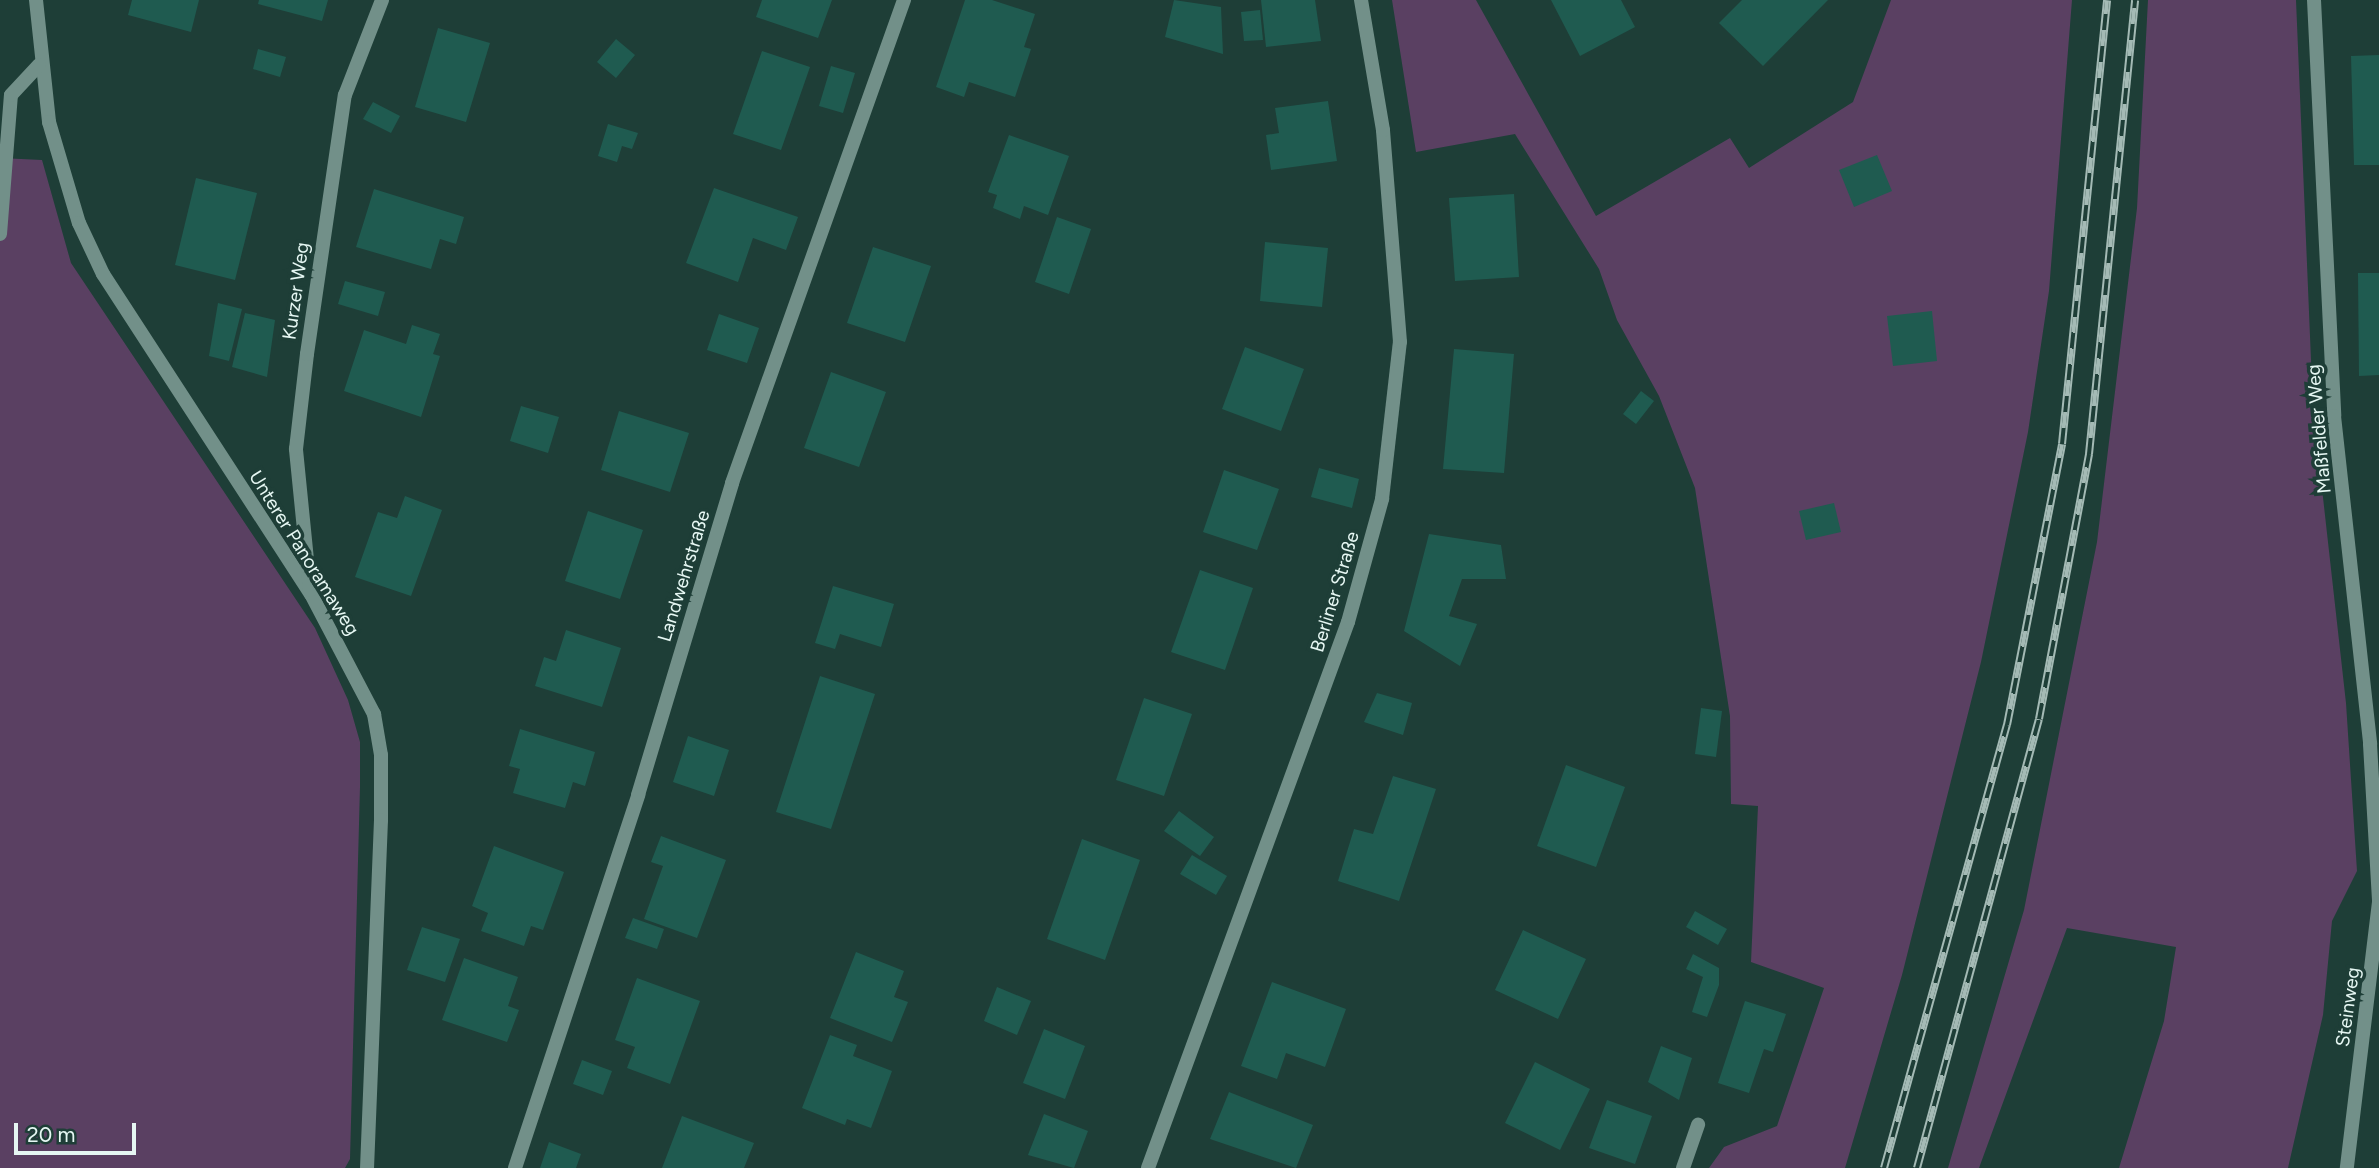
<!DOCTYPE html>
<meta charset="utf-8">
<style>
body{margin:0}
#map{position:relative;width:2379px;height:1168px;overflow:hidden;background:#1e3e37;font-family:Figtree,sans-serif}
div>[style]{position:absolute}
.green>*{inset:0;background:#5a4062}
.building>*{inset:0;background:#1f5b50}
.street>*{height:14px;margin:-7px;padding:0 7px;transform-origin:7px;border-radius:7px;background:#729089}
.rail>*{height:8px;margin-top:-4px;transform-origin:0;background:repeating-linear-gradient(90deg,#1e3e37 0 16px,#a4bab5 0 32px);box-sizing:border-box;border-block:2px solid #a4bab5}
span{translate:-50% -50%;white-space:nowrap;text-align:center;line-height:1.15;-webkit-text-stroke:7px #1e3e37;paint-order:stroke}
.street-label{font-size:19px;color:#e6f7f3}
.scale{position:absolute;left:14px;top:1123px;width:122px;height:32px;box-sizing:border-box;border:4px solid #e6f7f3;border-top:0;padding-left:9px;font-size:21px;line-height:24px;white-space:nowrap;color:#e6f7f3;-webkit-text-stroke:5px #1e3e37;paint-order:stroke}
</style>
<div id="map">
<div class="green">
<i style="clip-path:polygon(1392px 0,1476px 0,1596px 216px,1730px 138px,1749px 168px,1853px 102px,1891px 0,2072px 0,2049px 291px,2028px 432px,1981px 662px,1902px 975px,1845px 1168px,1709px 1168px,1724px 1147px,1777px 1126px,1824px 988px,1751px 962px,1758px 806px,1731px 804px,1730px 716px,1695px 488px,1659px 396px,1617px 320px,1599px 269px,1515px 134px,1416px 152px)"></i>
<i style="clip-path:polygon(2148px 0,2296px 0,2313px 408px,2346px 703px,2357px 871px,2332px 921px,2323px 1015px,2288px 1168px,2119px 1168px,2164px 1021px,2176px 947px,2067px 928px,1979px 1168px,1948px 1168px,2024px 910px,2097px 542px,2137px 208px)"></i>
<i style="clip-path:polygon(0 158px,42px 160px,71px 263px,315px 628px,348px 700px,360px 742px,360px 787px,350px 1159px,345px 1168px,0 1168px)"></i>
</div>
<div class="building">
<i style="clip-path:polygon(132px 0,199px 0,191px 32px,128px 15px)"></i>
<i style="clip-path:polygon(259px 0,328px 0,322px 21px,258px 4px)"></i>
<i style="clip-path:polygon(762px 0,832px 0,818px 38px,756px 17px)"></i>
<i style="clip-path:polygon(965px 0,992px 0,1035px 14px,1024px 47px,1031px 49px,1015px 97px,969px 82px,964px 97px,936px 87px)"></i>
<i style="clip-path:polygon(1174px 0,1221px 7px,1223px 54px,1165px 37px)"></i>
<i style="clip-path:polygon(1261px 0,1315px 0,1321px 41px,1266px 47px)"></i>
<i style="clip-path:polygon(1551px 0,1621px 0,1635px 27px,1580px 56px)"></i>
<i style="clip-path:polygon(1742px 0,1828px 0,1763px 66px,1719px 23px)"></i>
<i style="clip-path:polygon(1260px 10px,1263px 40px,1244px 41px,1241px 12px)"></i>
<i style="clip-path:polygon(438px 28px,490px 43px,466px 122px,415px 107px)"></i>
<i style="clip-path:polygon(616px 39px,635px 55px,616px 78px,597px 62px)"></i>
<i style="clip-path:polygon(258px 49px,286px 57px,280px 77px,253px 69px)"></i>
<i style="clip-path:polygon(762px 51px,810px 67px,781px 150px,733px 134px)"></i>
<i style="clip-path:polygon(2379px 55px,2379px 165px,2354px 165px,2351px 56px)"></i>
<i style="clip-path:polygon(831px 66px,855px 73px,843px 113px,819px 106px)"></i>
<i style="clip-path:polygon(1328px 101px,1337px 161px,1271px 170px,1266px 135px,1279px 133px,1275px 108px)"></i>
<i style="clip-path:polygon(373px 102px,400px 116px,391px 133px,363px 119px)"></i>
<i style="clip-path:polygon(608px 124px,638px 133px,632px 149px,622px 146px,617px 162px,598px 156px)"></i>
<i style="clip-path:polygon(1009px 135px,1069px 156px,1048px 215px,1024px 206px,1020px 219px,993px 208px,997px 195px,988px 192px)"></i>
<i style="clip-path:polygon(1877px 155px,1892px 191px,1854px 207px,1839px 170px)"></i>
<i style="clip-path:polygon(196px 178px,257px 193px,235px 280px,175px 265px)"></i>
<i style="clip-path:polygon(714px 188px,798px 217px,786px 250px,753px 238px,738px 282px,686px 263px)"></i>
<i style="clip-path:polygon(374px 189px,464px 217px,456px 244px,440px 239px,431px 269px,356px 247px)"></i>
<i style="clip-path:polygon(1514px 194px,1519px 277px,1455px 281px,1449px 198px)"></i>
<i style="clip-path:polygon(1057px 217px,1091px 229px,1069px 294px,1035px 282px)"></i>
<i style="clip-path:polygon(1265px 242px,1328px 248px,1322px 307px,1260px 301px)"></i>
<i style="clip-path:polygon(873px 247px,931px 266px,905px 342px,847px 323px)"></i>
<i style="clip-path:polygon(2358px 273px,2379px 273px,2379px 375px,2359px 376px)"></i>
<i style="clip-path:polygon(345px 281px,385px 292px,378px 316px,338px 304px)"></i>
<i style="clip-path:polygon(218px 303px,242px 309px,229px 361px,209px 356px)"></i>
<i style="clip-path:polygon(1932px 311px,1937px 361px,1893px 366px,1887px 316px)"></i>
<i style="clip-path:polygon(245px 313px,275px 320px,267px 377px,232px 367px)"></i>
<i style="clip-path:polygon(719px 314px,759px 328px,747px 363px,707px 350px)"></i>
<i style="clip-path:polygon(412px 325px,440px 334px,433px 354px,440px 356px,421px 417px,344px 391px,364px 330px,406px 344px)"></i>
<i style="clip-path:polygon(1245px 347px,1304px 369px,1281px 431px,1222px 409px)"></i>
<i style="clip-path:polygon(1454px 349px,1514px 354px,1504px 473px,1443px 469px)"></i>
<i style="clip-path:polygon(831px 372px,886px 392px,859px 467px,804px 448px)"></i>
<i style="clip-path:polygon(1641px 391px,1654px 401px,1636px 424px,1623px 414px)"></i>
<i style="clip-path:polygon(521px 406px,559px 417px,548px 453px,510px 441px)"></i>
<i style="clip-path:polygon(619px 411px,689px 433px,670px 492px,601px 470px)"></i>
<i style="clip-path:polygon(1319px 468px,1359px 479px,1352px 508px,1311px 497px)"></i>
<i style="clip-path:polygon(1224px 470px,1279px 489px,1257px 550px,1203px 532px)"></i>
<i style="clip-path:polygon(405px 496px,442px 510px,411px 596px,355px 577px,378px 512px,397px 518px)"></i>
<i style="clip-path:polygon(1834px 503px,1841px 532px,1806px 540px,1799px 511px)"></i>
<i style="clip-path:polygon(588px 511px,643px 530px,620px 599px,565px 581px)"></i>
<i style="clip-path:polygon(1429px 534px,1501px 545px,1506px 579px,1462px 579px,1449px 616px,1477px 624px,1460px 666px,1404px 631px)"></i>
<i style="clip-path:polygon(1200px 570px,1253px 588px,1225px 670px,1171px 652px)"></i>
<i style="clip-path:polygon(833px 586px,894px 604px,881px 647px,840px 634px,835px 649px,815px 643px)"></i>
<i style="clip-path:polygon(566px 630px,621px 648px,602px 707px,535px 686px,544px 657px,556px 661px)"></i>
<i style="clip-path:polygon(820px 676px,875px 694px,831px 829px,776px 812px)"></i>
<i style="clip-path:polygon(1377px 693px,1412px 703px,1403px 735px,1364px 722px)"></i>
<i style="clip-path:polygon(1144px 698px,1192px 714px,1164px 796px,1116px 780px)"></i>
<i style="clip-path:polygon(1701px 708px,1722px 711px,1716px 757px,1695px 754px)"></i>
<i style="clip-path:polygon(520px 729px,595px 752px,585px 786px,573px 782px,565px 808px,513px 793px,520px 769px,509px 766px)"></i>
<i style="clip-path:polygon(688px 736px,729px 750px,714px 796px,673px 782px)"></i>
<i style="clip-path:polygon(1566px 765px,1625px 787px,1596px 867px,1537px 846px)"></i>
<i style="clip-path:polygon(1393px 776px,1436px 789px,1399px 901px,1338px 881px,1354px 829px,1373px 834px)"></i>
<i style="clip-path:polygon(1179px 811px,1214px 837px,1200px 856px,1164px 831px)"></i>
<i style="clip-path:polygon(661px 836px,726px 860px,697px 938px,644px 919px,663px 866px,651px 862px)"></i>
<i style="clip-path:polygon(1082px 839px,1140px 860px,1105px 960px,1047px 939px)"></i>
<i style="clip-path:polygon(494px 846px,564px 872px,543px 930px,531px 926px,524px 946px,481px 931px,488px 913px,472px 906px)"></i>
<i style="clip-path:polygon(1192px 855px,1227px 876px,1216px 895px,1180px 874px)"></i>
<i style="clip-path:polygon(1695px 911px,1727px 929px,1718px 945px,1686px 927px)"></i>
<i style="clip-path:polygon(633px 918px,664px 929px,657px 949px,625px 938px)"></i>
<i style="clip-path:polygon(422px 927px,460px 939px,445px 982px,407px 970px)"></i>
<i style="clip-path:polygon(1523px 930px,1586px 959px,1558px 1019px,1495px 990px)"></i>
<i style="clip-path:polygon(856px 952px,904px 971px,894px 997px,908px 1002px,892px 1042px,830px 1018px)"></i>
<i style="clip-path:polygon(1693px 954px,1719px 968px,1719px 985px,1707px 1017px,1692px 1012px,1703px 977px,1686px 969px)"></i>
<i style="clip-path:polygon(464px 958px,518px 977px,508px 1006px,519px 1010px,507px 1042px,442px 1020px)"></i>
<i style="clip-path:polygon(637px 978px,700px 1001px,670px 1084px,627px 1068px,635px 1047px,615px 1040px)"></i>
<i style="clip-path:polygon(1272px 982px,1346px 1009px,1325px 1067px,1286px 1053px,1277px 1079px,1241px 1066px)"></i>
<i style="clip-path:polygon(997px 987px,1031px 1001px,1017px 1035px,984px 1021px)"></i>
<i style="clip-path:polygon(1745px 1001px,1786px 1014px,1773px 1052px,1764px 1049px,1749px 1093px,1718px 1083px)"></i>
<i style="clip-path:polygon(1044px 1029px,1085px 1046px,1065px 1099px,1023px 1083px)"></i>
<i style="clip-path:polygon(830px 1035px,857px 1045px,853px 1056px,892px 1071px,871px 1128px,847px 1119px,845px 1125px,802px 1108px)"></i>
<i style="clip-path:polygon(1661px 1046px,1692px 1058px,1679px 1100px,1648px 1082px)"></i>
<i style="clip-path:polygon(582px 1060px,612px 1071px,603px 1095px,573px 1084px)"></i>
<i style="clip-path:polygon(1535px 1062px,1590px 1089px,1560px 1150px,1505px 1123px)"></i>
<i style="clip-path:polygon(1229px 1092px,1313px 1125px,1296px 1168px,1210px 1139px)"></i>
<i style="clip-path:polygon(1607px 1100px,1652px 1116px,1635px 1164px,1589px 1148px)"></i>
<i style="clip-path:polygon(1044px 1114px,1088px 1131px,1074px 1168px,1028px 1155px)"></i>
<i style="clip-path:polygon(682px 1116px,754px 1143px,744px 1168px,662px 1168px)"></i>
<i style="clip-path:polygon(549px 1142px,581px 1154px,576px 1168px,540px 1168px)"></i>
</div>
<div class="street">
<i style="left:36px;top:0;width:123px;rotate:83.9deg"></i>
<i style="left:49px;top:122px;width:105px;rotate:73.5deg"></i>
<i style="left:79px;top:223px;width:56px;rotate:64.8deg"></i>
<i style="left:103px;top:274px;width:382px;rotate:57deg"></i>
<i style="left:311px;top:594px;width:136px;rotate:62.3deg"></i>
<i style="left:374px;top:714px;width:42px;rotate:80.3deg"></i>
<i style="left:381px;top:755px;width:65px;rotate:90deg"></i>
<i style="left:381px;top:820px;width:348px;rotate:92.3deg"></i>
<i style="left:2314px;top:0;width:416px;rotate:87.2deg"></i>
<i style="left:2334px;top:416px;width:330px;rotate:83.7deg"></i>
<i style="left:2370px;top:744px;width:158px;rotate:86.7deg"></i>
<i style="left:2379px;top:902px;width:268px;rotate:96.9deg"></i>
<i style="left:0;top:234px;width:139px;rotate:-85.5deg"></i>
<i style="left:11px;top:95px;width:41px;rotate:-47deg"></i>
<i style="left:310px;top:590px;width:142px;rotate:-95.7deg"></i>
<i style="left:296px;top:449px;width:96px;rotate:-83.4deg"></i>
<i style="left:307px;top:354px;width:262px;rotate:-81.7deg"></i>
<i style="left:345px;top:95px;width:102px;rotate:-68.7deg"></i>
<i style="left:515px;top:1168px;width:393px;rotate:-71.7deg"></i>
<i style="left:638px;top:795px;width:326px;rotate:-73.2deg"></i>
<i style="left:732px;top:483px;width:513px;rotate:-70.4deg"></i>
<i style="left:1148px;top:1168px;width:581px;rotate:-69.88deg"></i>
<i style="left:1348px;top:622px;width:128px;rotate:-74.5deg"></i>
<i style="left:1382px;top:499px;width:158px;rotate:-83.5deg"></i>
<i style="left:1400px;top:342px;width:213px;rotate:-94.6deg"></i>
<i style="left:1383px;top:130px;width:132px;rotate:-99.6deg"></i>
<i style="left:1683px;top:1168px;width:46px;rotate:-70.8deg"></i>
</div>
<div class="rail">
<i style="left:1884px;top:1168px;width:460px;rotate:-74.5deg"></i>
<i style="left:2007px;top:725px;width:286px;rotate:-78.9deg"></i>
<i style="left:2062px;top:444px;width:446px;rotate:-84.2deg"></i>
<i style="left:1917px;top:1168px;width:465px;rotate:-74.8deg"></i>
<i style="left:2039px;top:719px;width:270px;rotate:-79.3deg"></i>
<i style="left:2089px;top:454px;width:456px;rotate:-84.2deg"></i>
</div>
<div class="street-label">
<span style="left:296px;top:291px;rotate:-82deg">Kurzer Weg</span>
<span style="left:2319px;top:429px;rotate:-95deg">Maßfelder Weg</span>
<span style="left:304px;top:553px;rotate:58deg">Unterer Panoramaweg</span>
<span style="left:684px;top:576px;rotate:-73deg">Landwehrstraße</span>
<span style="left:1335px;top:592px;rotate:-73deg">Berliner Straße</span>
<span style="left:2348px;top:1007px;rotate:-82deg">Steinweg</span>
</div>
<div class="scale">20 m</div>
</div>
